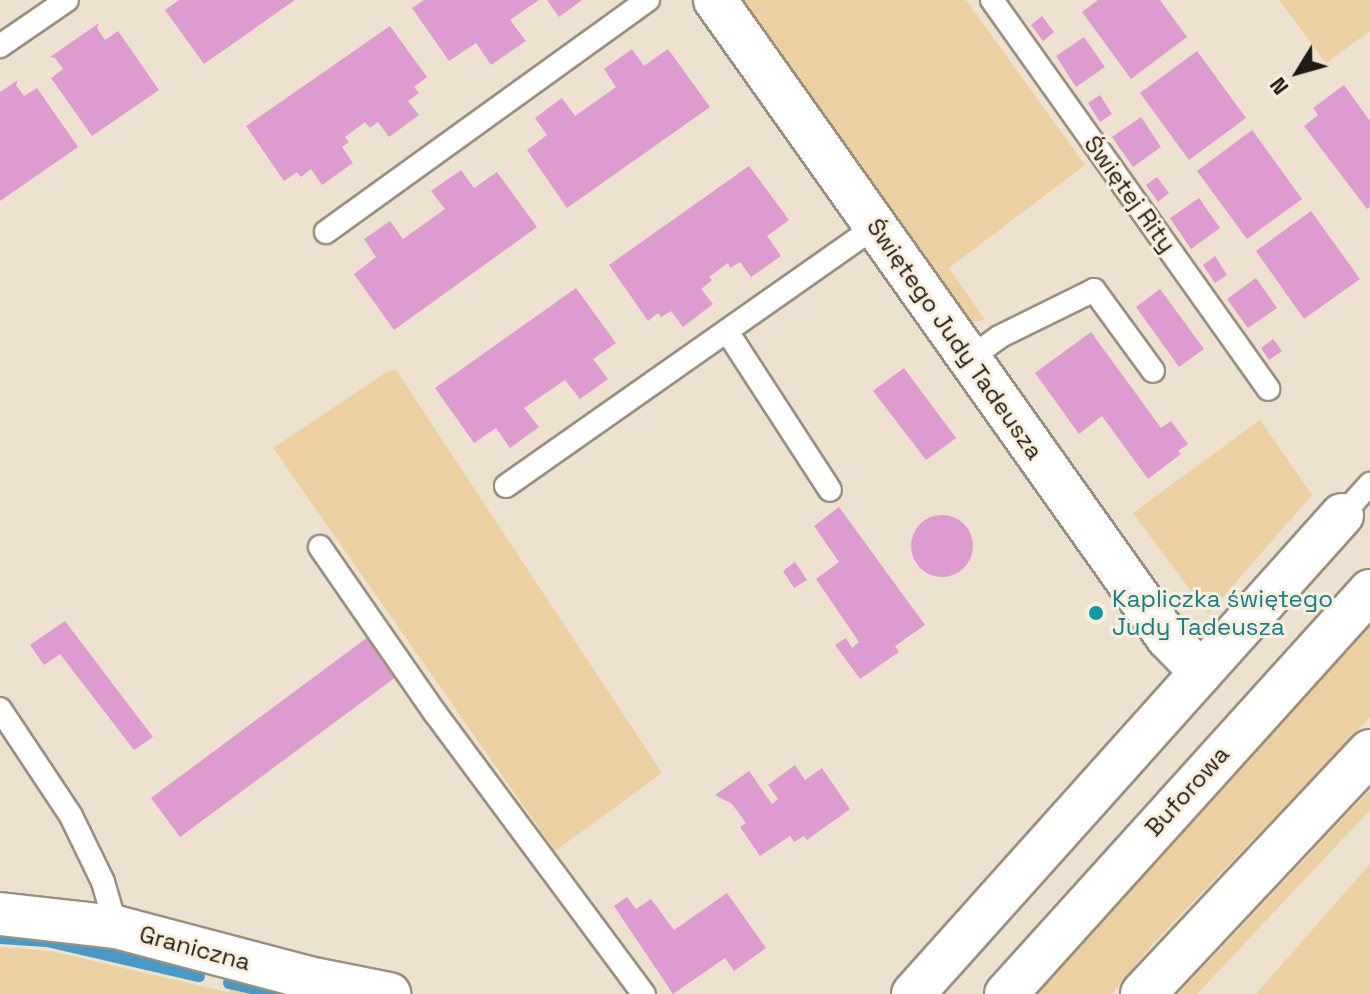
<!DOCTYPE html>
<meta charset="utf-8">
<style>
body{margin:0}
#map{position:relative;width:1370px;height:994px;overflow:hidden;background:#ede2cf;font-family:"Space Grotesk",sans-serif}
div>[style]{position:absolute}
.green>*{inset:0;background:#ebd0a2}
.stream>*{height:12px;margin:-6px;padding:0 6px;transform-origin:6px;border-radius:6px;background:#4799c7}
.building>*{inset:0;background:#de9bd0}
.round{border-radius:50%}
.roads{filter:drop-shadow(2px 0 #9a907e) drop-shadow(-2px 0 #9a907e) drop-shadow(0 2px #9a907e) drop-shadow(0 -2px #9a907e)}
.lane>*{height:22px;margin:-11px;padding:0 11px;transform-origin:11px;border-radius:11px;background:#fff}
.street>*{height:42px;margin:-21px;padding:0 21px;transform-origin:21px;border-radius:21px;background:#fff}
.secondary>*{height:44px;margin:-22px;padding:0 22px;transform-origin:22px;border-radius:22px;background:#fff}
.dots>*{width:22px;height:22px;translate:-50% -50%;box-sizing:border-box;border:4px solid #faefdc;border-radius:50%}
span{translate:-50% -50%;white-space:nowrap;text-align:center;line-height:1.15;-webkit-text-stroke:6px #faefdc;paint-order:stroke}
.street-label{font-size:24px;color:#1f1b14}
.culture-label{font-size:24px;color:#0d838f}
.left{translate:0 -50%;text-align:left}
.north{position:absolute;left:1258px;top:32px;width:80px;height:80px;-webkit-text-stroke:6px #faefdc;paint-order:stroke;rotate:233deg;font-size:22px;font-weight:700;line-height:32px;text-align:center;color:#1f1b14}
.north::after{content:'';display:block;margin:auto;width:28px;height:36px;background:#1f1b14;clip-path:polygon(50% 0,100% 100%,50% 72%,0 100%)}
</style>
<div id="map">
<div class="green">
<i style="clip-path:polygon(738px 0,966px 0,1085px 165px,949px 268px,985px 320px,966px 322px)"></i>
<i style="clip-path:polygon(1279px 0,1370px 0,1370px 31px,1326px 63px)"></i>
<i style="clip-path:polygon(396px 370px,662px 773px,555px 851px,273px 448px,388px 371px)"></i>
<i style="clip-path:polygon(1260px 420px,1312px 495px,1208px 614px,1133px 513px)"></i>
<i style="clip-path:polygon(1370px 622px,1370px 717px,1153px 944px,1112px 994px,1037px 994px,1184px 825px,1188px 827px,1189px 819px,1319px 676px,1322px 679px,1325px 676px,1324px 671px)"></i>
<i style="clip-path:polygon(1370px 790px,1370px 810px,1197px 994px,1178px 994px)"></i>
<i style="clip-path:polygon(1370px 864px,1370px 994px,1256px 994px)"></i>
<i style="clip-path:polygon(0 947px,50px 951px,231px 993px,227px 983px,270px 994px,0 994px)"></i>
</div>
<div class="stream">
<i style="left:0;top:938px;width:47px;rotate:3.7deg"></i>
<i style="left:47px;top:941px;width:156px;rotate:13deg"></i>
<i style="left:229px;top:983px;width:51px;rotate:12.4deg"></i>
</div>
<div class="building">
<i style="clip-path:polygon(179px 0,295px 0,204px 64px,165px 10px)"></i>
<i style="clip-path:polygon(424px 0,539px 0,510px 20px,526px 41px,491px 65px,476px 43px,449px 61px,412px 8px)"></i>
<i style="clip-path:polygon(547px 0,582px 0,559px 17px)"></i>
<i style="clip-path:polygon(1098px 0,1160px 0,1187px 37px,1131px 79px,1082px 12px)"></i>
<i style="clip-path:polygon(1042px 16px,1054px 32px,1043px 41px,1031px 25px)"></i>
<i style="clip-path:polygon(99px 23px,97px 28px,105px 40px,118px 31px,159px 90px,92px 136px,51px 78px,63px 69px,55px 58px,50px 57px)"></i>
<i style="clip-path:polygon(390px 26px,427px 77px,414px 87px,419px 93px,408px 101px,419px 115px,389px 137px,378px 122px,370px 128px,365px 122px,345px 137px,349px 142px,342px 147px,353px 163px,322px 185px,311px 169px,301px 177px,297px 172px,284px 181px,246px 126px)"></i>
<i style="clip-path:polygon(1084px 37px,1105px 67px,1076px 87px,1056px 56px)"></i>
<i style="clip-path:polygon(632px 49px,644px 66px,668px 49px,710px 107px,567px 208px,527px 150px,547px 135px,535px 118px,562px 98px,575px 116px,616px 87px,604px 69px)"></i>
<i style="clip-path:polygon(1197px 51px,1246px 118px,1189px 160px,1140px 93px)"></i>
<i style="clip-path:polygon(18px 80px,16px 85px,24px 96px,37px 88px,78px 147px,0 201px,0 92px)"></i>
<i style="clip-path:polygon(1344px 85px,1370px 121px,1370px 207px,1367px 209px,1304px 126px,1318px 115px,1313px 108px)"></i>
<i style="clip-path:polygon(1100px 95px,1112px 114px,1100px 122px,1088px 103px)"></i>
<i style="clip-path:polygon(1141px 117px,1161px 147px,1133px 167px,1112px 137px)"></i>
<i style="clip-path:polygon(1252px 130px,1302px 199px,1247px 239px,1197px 171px)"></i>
<i style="clip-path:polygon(749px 166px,789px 220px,767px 236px,781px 256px,751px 277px,740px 262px,730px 268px,728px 263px,709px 277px,712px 280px,701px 289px,713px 304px,683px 327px,671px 311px,661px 317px,658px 313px,648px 321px,609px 265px)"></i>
<i style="clip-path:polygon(461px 170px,474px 188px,497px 172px,537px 227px,394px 330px,354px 274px,376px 257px,364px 239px,390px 221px,403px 239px,445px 209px,431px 191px)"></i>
<i style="clip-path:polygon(1157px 177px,1169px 193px,1158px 202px,1146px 185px)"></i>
<i style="clip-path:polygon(1199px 198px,1220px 228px,1191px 249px,1170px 218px)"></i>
<i style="clip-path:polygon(1311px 211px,1360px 279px,1304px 319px,1256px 251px)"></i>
<i style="clip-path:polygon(1215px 256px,1227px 275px,1215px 283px,1203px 265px)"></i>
<i style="clip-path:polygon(1256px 278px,1277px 308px,1248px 328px,1227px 299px)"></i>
<i style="clip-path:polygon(576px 288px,616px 343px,593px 359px,608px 379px,580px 399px,565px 380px,524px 408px,539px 427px,510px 448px,496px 428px,474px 443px,435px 388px)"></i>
<i style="clip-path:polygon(1160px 289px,1204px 349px,1179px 367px,1136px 307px)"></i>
<i style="clip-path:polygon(1091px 332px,1161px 428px,1171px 421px,1188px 444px,1178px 451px,1181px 454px,1148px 479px,1102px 416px,1079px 434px,1035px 373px)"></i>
<i style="clip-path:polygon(1273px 339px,1282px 351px,1269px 360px,1261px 348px)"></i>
<i style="clip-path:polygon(904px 368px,956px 438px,926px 460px,873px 391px)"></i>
<i style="clip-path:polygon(839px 507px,925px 625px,895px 646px,899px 652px,860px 679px,835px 645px,846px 638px,852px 648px,859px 642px,816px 579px,839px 562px,814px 526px)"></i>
<i class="round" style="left:911px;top:515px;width:62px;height:62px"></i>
<i style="clip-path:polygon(795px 562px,807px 580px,794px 588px,783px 571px)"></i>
<i style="clip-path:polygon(65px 621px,153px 737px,134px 750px,60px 654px,44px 665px,30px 645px)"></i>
<i style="clip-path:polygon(372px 634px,400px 674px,180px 837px,151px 798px)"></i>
<i style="clip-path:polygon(795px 765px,805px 780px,822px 768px,850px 809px,807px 840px,804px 836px,794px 842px,790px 836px,760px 856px,740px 827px,746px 823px,732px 804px,715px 795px,749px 771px,772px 804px,778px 799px,768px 785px)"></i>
<i style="clip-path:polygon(727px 893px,766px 948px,734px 971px,725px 958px,673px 994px,614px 906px,627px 897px,636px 909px,651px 899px,674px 930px)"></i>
</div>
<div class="roads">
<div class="lane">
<i style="left:992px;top:0;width:477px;rotate:54.6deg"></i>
<i style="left:0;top:46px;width:81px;rotate:-34.5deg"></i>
<i style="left:326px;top:232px;width:397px;rotate:-35.8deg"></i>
<i style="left:728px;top:333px;width:187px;rotate:57deg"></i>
<i style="left:969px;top:359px;width:37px;rotate:-36deg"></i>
<i style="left:999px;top:337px;width:106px;rotate:-26.3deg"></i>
<i style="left:1094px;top:290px;width:100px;rotate:53.9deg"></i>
<i style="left:506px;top:486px;width:451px;rotate:-35.1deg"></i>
<i style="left:1342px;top:515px;width:42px;rotate:-47.9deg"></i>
<i style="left:320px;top:547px;width:202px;rotate:55.3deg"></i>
<i style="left:435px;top:713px;width:350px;rotate:53.4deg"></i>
<i style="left:0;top:709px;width:128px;rotate:56.4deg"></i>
<i style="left:71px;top:816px;width:73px;rotate:64.1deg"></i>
<i style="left:103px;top:882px;width:47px;rotate:73.9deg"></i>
</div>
<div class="street">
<i style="left:715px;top:0;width:781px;rotate:54.64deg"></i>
<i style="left:1167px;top:637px;width:49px;rotate:45.8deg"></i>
<i style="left:0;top:914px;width:117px;rotate:6.4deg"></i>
<i style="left:116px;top:927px;width:200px;rotate:14.8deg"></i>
<i style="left:309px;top:978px;width:82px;rotate:11.3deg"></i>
<i style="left:913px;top:994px;width:643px;rotate:-48.15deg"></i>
<i style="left:1006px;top:994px;width:543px;rotate:-47.91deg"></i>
</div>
<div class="secondary">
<i style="left:1143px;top:994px;width:332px;rotate:-46.8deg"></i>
</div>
</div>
<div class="dots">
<i style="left:1096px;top:613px;background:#0f9aa8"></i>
</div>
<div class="street-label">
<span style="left:1130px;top:194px;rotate:54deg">Świętej Rity</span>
<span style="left:955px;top:339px;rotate:55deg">Świętego Judy Tadeusza</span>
<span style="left:1187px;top:791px;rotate:-48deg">Buforowa</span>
<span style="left:195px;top:948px;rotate:15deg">Graniczna</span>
</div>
<div class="culture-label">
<span class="left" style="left:1112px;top:613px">Kapliczka świętego<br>Judy Tadeusza</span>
</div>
<div class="north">N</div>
</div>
